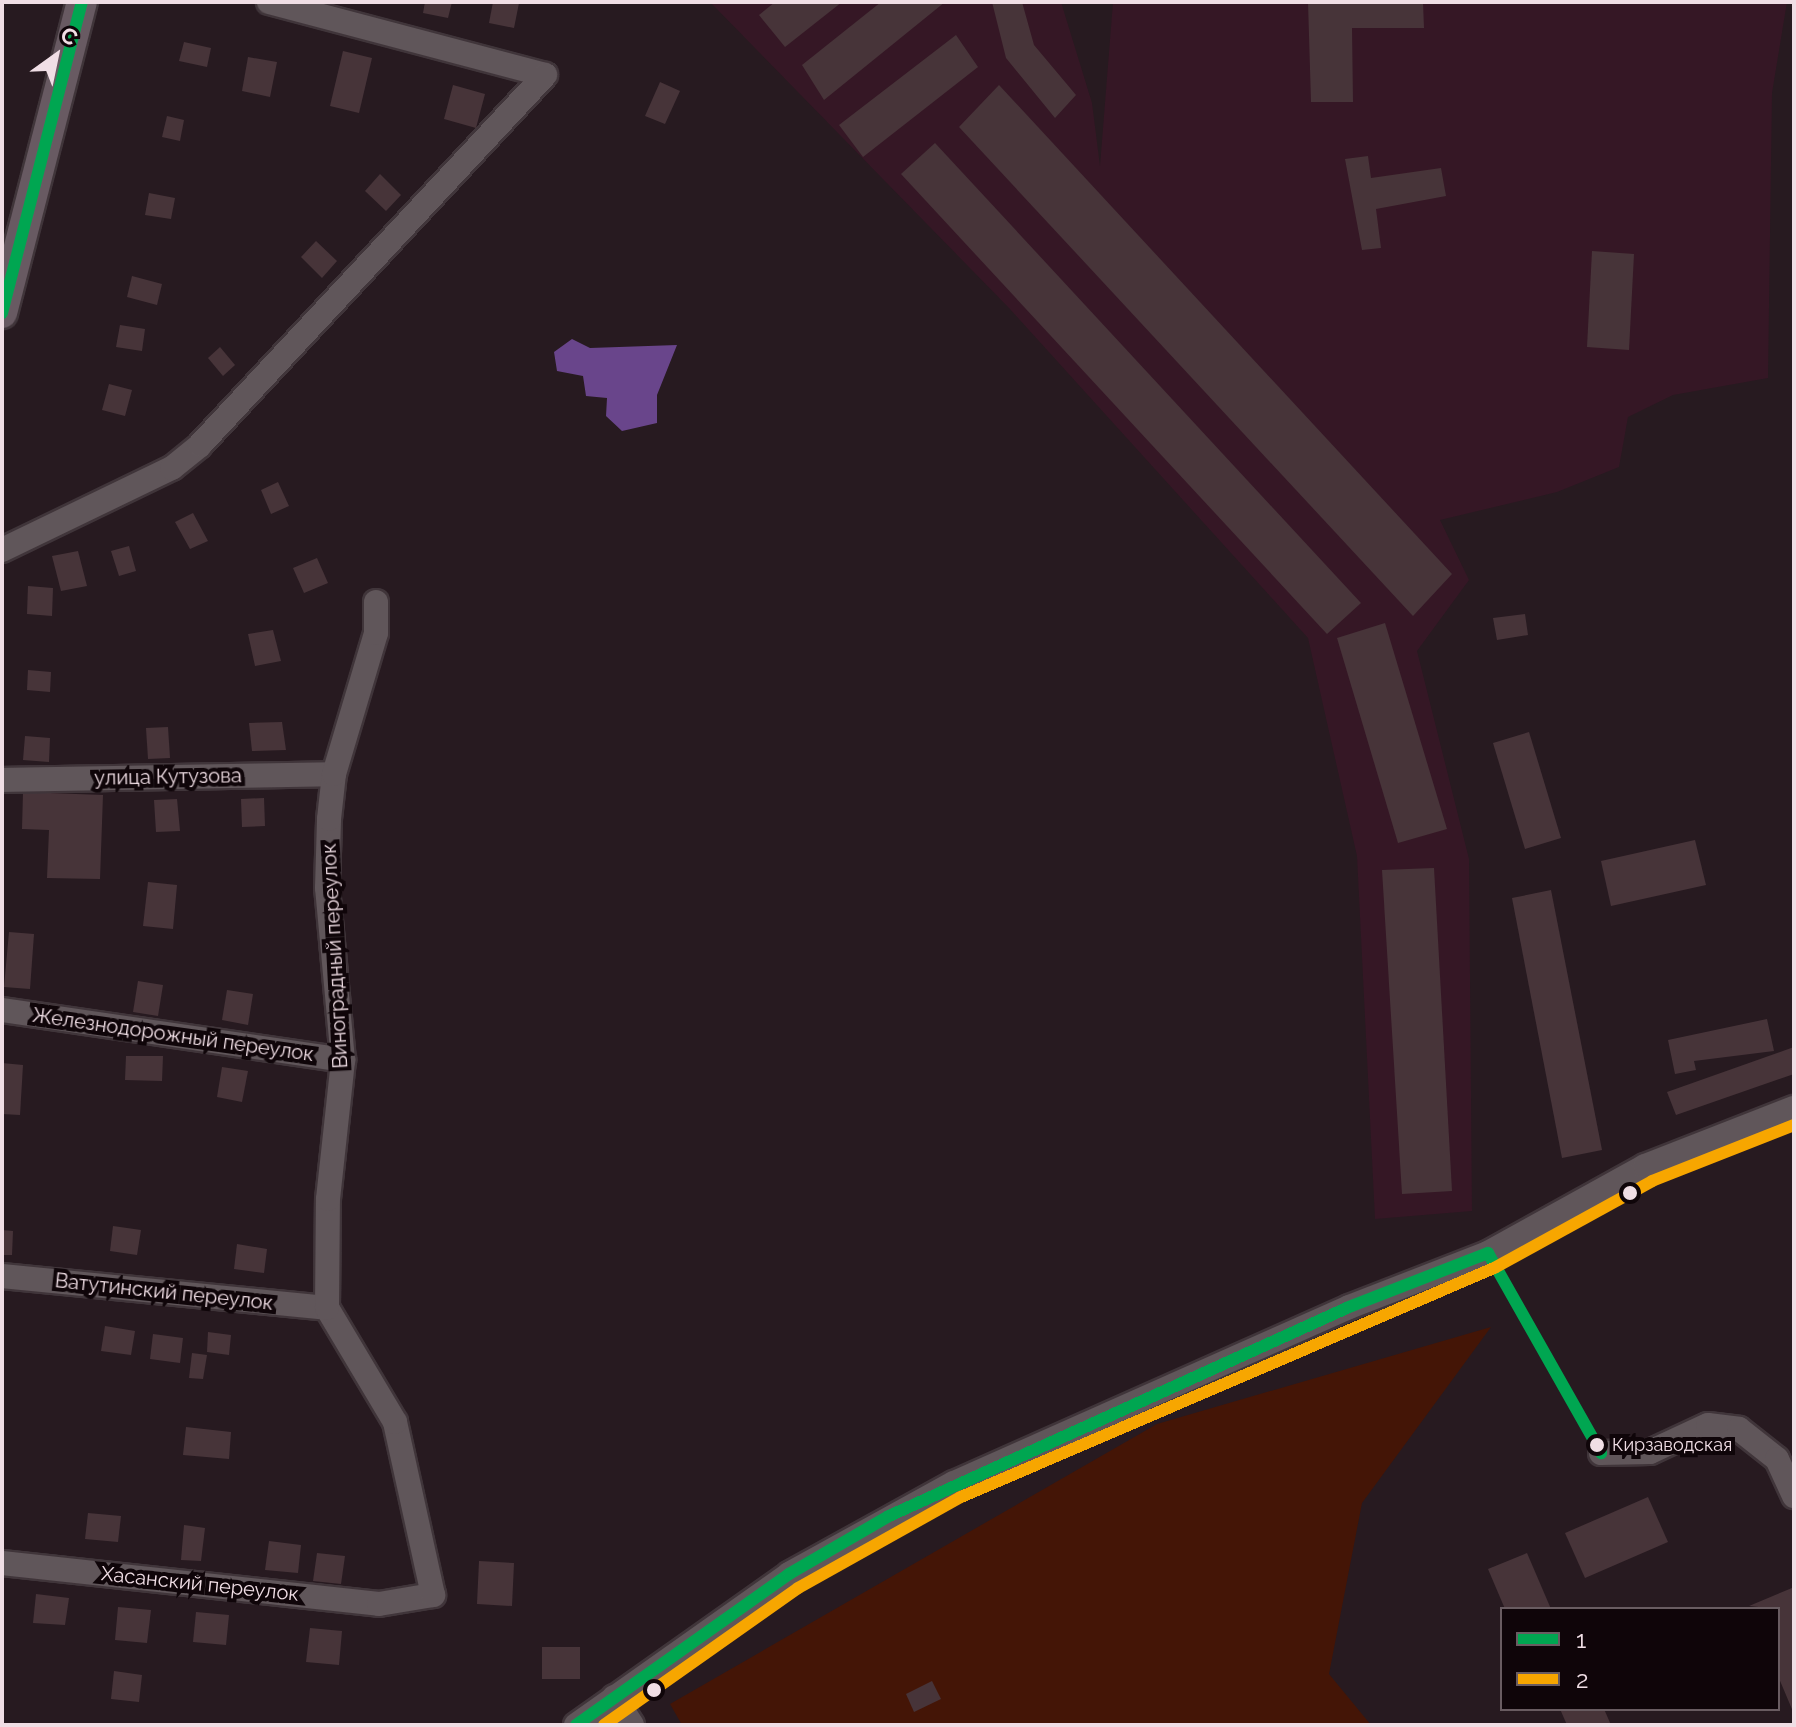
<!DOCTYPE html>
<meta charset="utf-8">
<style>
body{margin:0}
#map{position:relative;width:1796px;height:1727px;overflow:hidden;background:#271a20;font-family:Raleway,sans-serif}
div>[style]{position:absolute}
.built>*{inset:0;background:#351725}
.green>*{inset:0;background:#441506}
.water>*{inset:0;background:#69458b}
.building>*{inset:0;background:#473439}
.roads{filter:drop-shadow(2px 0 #40353a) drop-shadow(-2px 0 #40353a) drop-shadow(0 2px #40353a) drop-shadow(0 -2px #40353a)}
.minor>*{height:24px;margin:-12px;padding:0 12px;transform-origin:12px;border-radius:12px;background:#60565a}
.major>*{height:30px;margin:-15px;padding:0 15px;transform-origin:15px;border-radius:15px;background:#685a62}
.bus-1>*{height:12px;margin:-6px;padding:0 6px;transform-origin:6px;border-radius:6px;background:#00a651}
.bus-2>*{height:12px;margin:-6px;padding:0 6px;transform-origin:6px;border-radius:6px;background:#f7a600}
.dots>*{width:22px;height:22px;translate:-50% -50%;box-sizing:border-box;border:4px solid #0f0509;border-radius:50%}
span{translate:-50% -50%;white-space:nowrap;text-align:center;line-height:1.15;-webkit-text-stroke:8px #0f0509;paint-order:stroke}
.bus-label{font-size:18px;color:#f0dee5}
.left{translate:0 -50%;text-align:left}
.street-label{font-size:20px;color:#f0dee5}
.frame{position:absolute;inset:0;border:4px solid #f0dee5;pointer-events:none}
.legend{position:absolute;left:1500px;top:1607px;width:280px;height:104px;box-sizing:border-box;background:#0f0509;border:2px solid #695c61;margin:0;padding:10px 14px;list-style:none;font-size:24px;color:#f0dee5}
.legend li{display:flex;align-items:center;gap:16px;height:40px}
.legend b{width:40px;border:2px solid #695c61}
.north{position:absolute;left:16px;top:16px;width:80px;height:80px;-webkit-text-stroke:6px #0f0509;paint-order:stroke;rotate:33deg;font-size:22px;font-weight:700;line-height:32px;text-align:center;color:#f0dee5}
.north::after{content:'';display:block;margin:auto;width:28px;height:36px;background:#f0dee5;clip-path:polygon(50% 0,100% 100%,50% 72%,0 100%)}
</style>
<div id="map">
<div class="built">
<i style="clip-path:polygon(710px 2px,1061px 2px,1092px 103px,1100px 166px,1113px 2px,1787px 2px,1772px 93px,1768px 378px,1673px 395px,1628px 417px,1619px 467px,1557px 492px,1440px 520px,1469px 580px,1417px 651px,1469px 859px,1472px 1211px,1375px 1219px,1357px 856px,1308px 638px,1009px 308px)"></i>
</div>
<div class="green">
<i style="clip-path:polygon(1491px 1327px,1362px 1503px,1329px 1674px,1371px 1725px,682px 1725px,670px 1704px,1157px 1424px)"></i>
</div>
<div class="water">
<i style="clip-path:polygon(572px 339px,590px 348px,677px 345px,657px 395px,657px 423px,622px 431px,606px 416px,607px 398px,586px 396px,583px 376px,557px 371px,554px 352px)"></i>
</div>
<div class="building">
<i style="clip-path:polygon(425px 2px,452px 2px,448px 18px,423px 13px)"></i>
<i style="clip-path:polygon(493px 2px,519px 3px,514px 28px,489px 23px)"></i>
<i style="clip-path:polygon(775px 2px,842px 2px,785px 47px,759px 15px)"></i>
<i style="clip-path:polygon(881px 2px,945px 2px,824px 100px,802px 65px)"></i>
<i style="clip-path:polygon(992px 2px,1022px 2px,1034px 45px,1076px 95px,1055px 118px,1006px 58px)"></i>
<i style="clip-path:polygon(1308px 2px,1423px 2px,1424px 28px,1352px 28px,1353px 102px,1311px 102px)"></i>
<i style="clip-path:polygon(956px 35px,978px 67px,863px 157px,839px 125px)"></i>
<i style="clip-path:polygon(184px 42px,211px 48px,207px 67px,179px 61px)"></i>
<i style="clip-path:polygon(343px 51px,372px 58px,359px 113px,330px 106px)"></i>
<i style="clip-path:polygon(248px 57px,277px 62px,270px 97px,242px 91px)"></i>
<i style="clip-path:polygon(660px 82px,680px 91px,665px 124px,645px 116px)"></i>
<i style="clip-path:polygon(453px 85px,485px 94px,476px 128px,444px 119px)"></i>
<i style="clip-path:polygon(999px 85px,1452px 574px,1413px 616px,959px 127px)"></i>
<i style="clip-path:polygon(167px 116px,184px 120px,180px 141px,162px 137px)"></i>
<i style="clip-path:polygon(935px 143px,1361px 603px,1327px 634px,901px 174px)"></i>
<i style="clip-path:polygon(1368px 156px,1371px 178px,1441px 168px,1446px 196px,1376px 209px,1381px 248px,1362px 250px,1345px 159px)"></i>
<i style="clip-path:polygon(380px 174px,401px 195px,386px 211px,365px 191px)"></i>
<i style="clip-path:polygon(149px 193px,175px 198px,171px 219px,145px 215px)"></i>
<i style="clip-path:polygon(316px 241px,337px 261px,322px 278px,301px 257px)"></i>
<i style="clip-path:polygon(1592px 251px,1634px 254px,1629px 350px,1587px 347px)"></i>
<i style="clip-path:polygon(132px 276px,162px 284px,157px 305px,127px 297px)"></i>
<i style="clip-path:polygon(120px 325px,145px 329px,142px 351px,116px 347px)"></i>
<i style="clip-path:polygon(220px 347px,235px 365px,223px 376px,208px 358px)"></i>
<i style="clip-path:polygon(109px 384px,132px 390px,125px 416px,102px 410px)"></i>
<i style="clip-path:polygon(278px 482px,289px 506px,271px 514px,261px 490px)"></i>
<i style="clip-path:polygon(193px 513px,208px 541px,190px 549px,175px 522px)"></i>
<i style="clip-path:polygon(129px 546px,136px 571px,119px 576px,111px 551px)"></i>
<i style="clip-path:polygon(78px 551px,87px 586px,61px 591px,52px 556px)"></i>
<i style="clip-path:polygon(317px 558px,328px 583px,304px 593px,293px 568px)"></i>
<i style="clip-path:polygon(28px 586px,53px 588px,52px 616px,27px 614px)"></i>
<i style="clip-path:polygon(1525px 614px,1528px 635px,1497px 640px,1493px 618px)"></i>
<i style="clip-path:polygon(1385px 623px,1447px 829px,1398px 843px,1337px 638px)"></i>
<i style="clip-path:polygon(273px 630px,281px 661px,255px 666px,248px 634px)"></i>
<i style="clip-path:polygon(28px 670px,51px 672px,50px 692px,27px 690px)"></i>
<i style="clip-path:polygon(282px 722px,286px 750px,252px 751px,249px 723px)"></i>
<i style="clip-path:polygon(168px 727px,170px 758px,148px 759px,146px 728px)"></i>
<i style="clip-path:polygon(1529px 732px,1561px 838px,1525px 849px,1493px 743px)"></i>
<i style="clip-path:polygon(25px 736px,50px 738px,49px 762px,23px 760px)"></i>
<i style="clip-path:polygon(23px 792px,103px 795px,100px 879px,47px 878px,49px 830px,22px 829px)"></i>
<i style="clip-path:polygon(264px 798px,265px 826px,242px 827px,241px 799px)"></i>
<i style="clip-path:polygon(177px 799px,180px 831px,156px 832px,154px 800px)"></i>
<i style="clip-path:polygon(1695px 840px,1706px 885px,1611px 906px,1601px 861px)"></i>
<i style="clip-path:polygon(1434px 868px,1452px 1191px,1402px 1194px,1382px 870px)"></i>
<i style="clip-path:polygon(148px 882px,177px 885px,173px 929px,143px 926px)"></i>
<i style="clip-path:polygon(1551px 890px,1602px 1150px,1562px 1158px,1512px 898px)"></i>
<i style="clip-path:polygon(9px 932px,34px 934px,30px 989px,4px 987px)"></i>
<i style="clip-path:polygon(138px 981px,163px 985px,158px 1016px,133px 1012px)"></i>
<i style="clip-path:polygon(227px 990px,253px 994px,248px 1025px,222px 1020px)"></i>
<i style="clip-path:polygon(1767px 1019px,1774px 1051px,1694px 1061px,1696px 1070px,1675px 1074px,1668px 1040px)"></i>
<i style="clip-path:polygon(1794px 1047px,1794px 1074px,1676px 1115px,1667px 1092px)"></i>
<i style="clip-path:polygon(126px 1056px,163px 1056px,162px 1081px,125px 1080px)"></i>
<i style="clip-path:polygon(2px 1063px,23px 1065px,20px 1115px,2px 1114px)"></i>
<i style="clip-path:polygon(222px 1067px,248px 1071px,242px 1102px,217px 1097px)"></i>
<i style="clip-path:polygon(113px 1226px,141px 1230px,137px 1255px,110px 1251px)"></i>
<i style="clip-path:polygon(2px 1230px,13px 1231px,12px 1255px,2px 1255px)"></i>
<i style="clip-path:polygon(237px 1244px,267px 1249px,264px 1273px,234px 1269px)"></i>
<i style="clip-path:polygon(105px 1326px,135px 1331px,131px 1355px,101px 1351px)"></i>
<i style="clip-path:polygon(208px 1332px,231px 1335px,229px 1355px,207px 1352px)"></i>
<i style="clip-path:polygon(153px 1334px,183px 1338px,180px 1363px,150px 1359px)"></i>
<i style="clip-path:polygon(192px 1353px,207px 1355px,203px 1379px,189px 1378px)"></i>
<i style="clip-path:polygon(186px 1427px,231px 1432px,229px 1459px,183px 1455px)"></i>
<i style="clip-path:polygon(1648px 1497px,1668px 1542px,1585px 1578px,1565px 1533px)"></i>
<i style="clip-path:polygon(88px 1513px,121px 1516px,118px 1542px,85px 1539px)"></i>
<i style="clip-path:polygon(184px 1525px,205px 1528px,201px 1561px,181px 1560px)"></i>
<i style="clip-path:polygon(269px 1541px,301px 1545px,298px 1573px,265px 1570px)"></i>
<i style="clip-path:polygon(317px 1553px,345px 1556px,341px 1584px,313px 1581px)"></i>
<i style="clip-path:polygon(1527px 1553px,1551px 1609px,1505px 1609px,1488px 1569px)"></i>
<i style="clip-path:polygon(479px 1561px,514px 1563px,512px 1606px,477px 1604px)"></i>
<i style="clip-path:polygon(1792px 1588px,1794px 1593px,1794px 1714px,1778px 1676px,1778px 1609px,1749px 1606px)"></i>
<i style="clip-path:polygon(36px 1594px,69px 1598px,65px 1625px,33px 1623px)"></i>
<i style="clip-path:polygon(118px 1607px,151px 1610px,147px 1643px,115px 1640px)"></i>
<i style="clip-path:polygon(196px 1612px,229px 1615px,226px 1645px,193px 1642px)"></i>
<i style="clip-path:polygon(310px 1628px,342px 1631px,339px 1665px,306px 1662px)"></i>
<i style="clip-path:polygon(542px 1647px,580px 1647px,580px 1679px,542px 1679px)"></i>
<i style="clip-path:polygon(114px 1671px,142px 1675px,139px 1702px,111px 1699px)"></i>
<i style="clip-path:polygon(932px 1681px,941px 1699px,914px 1712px,906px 1694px)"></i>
<i style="clip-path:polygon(1560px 1709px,1604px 1709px,1611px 1725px,1567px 1725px)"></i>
</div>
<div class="roads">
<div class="minor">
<i style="left:269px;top:2px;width:285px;rotate:14.8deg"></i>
<i style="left:2px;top:550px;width:189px;rotate:-25.8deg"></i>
<i style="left:172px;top:468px;width:36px;rotate:-39deg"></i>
<i style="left:200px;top:445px;width:506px;rotate:-47deg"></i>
<i style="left:2px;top:780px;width:332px;rotate:-1deg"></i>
<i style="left:2px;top:1010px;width:345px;rotate:8.3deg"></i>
<i style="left:2px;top:1276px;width:327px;rotate:5.6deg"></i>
<i style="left:1601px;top:1453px;width:49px;rotate:-1.2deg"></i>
<i style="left:1650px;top:1452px;width:64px;rotate:-25deg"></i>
<i style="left:1708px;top:1425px;width:31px;rotate:7deg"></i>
<i style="left:1739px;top:1429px;width:48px;rotate:38.3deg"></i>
<i style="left:1777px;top:1459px;width:41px;rotate:65.3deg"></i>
<i style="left:2px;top:1563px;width:379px;rotate:6.2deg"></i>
<i style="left:379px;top:1604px;width:55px;rotate:-9.5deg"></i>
<i style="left:433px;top:1595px;width:177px;rotate:-102.4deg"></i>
<i style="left:395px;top:1422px;width:133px;rotate:-120.8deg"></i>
<i style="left:327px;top:1308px;width:109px;rotate:-89.5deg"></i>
<i style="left:328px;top:1199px;width:140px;rotate:-83.8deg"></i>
<i style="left:343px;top:1060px;width:173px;rotate:-95.3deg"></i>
<i style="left:327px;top:888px;width:69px;rotate:-88.3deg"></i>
<i style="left:329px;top:819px;width:45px;rotate:-83.7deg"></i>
<i style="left:334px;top:774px;width:147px;rotate:-73.4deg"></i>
<i style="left:376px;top:633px;width:31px;rotate:-90deg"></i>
<i style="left:614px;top:1697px;width:33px;rotate:57deg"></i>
<i style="left:576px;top:1725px;width:261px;rotate:-35.3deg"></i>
<i style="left:789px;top:1574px;width:188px;rotate:-28.9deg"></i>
<i style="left:954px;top:1483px;width:432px;rotate:-24deg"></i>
<i style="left:1349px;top:1307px;width:149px;rotate:-21.2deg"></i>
<i style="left:1488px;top:1253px;width:179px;rotate:-29deg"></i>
<i style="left:1645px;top:1166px;width:160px;rotate:-21.3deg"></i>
</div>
<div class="major">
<i style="left:2px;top:313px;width:321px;rotate:-75.6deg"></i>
</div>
</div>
<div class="bus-1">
<i style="left:2px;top:313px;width:321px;rotate:-75.6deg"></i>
<i style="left:1488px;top:1253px;width:230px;rotate:60.5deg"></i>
<i style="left:576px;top:1725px;width:261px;rotate:-35.3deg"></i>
<i style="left:789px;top:1574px;width:116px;rotate:-30.1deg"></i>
<i style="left:889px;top:1516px;width:505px;rotate:-24.43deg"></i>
<i style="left:1349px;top:1307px;width:149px;rotate:-21.2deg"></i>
</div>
<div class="bus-2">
<i style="left:604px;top:1725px;width:237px;rotate:-35.2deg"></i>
<i style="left:798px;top:1588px;width:187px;rotate:-29.2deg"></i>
<i style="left:961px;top:1497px;width:580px;rotate:-23.25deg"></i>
<i style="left:1494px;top:1268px;width:180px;rotate:-28.8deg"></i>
<i style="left:1652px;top:1181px;width:153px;rotate:-21.5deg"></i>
</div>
<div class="dots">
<i style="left:1630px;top:1193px;background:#f0dee5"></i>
<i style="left:1597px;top:1445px;background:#f0dee5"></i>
<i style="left:654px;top:1690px;background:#f0dee5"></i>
</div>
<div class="bus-label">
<span class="left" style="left:1612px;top:1445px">Кирзаводская</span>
</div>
<div class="street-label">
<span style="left:168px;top:777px;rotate:-1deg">улица Кутузова</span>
<span style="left:335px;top:956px;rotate:-93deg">Виноградный переулок</span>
<span style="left:173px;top:1035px;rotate:8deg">Железнодорожный переулок</span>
<span style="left:164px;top:1292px;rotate:6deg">Ватутинский переулок</span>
<span style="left:200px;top:1584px;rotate:6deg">Хасанский переулок</span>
</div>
<div class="frame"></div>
<ul class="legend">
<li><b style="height:10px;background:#00a651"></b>1</li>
<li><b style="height:10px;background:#f7a600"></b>2</li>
</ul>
<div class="north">С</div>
</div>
